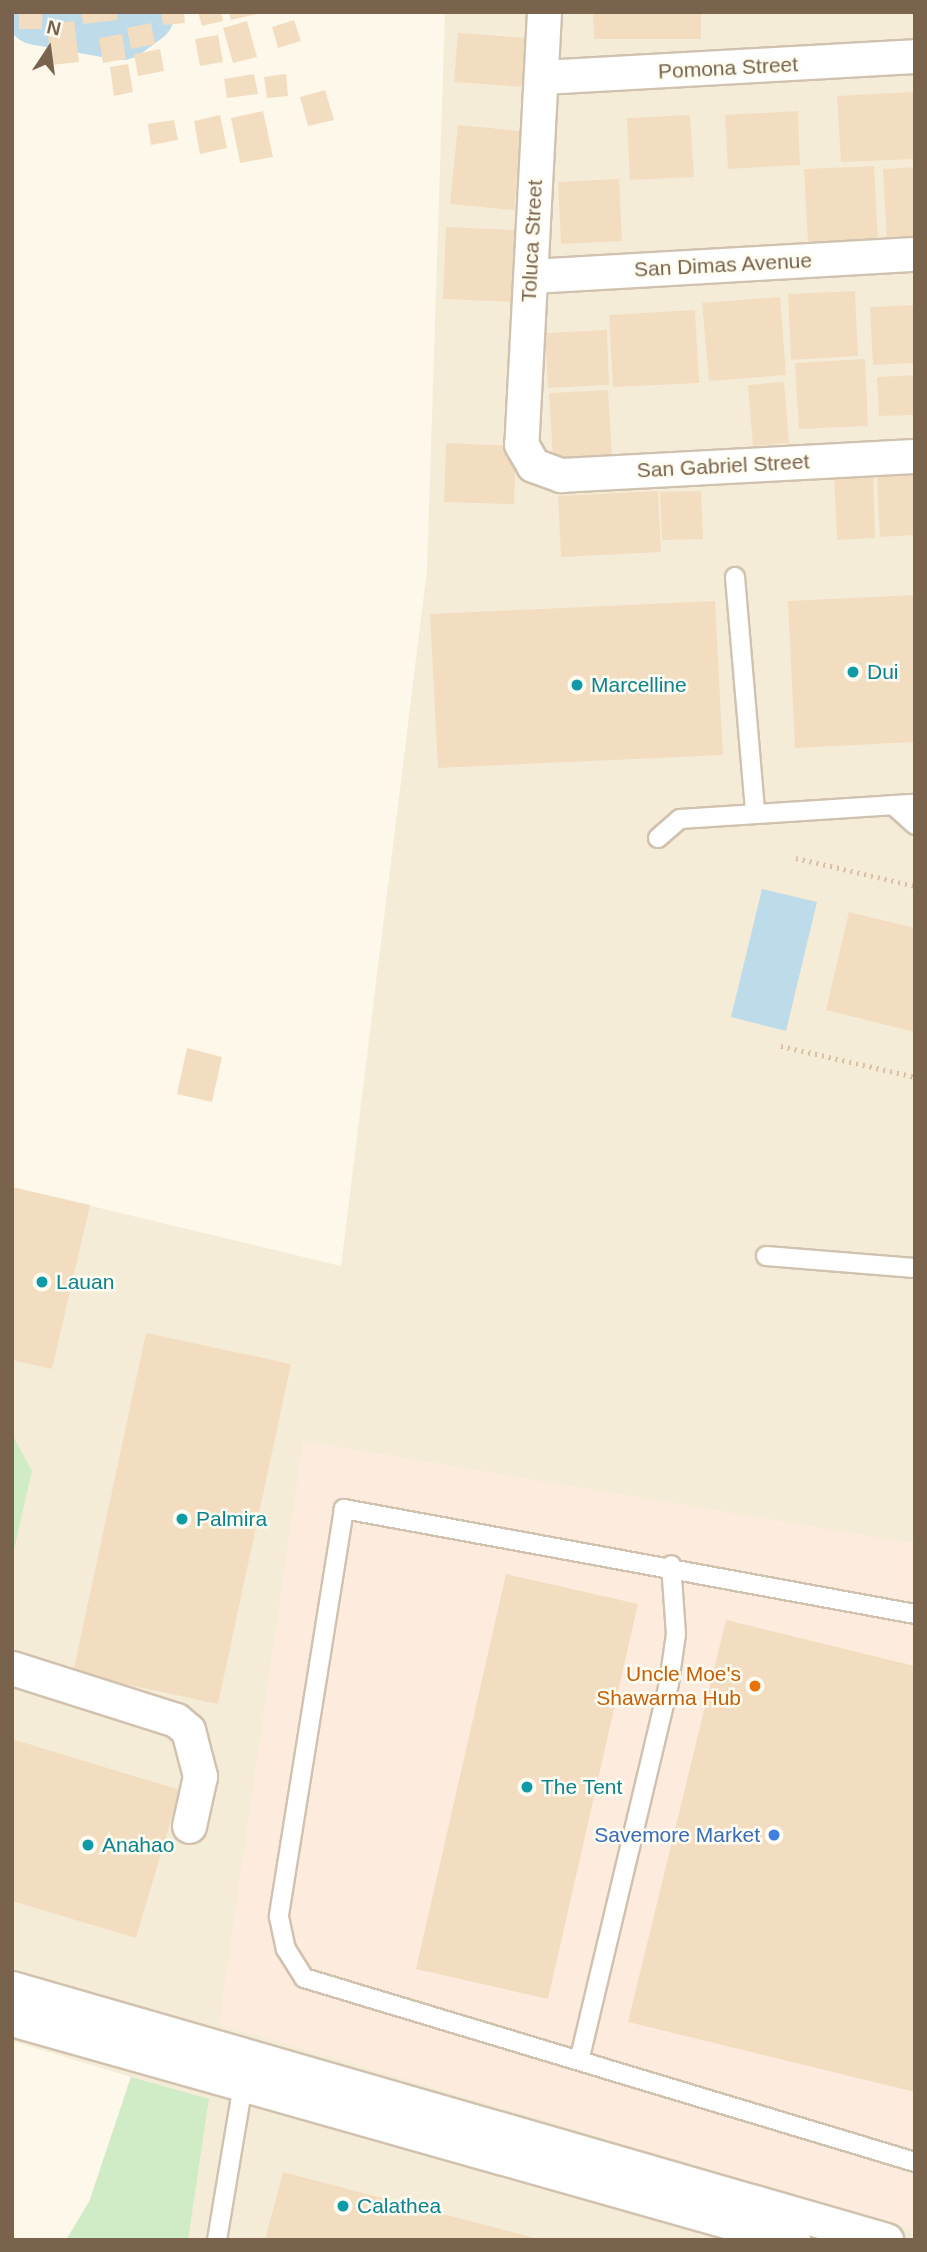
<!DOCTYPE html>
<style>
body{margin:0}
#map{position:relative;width:927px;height:2252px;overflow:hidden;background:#fdf8ea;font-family:Arial,sans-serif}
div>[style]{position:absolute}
.residential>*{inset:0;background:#f5ecd8}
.commercial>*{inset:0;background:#fdecde}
.green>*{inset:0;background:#d0ecc7}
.water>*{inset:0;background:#bddbe8}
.river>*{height:65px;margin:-32.5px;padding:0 32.5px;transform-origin:32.5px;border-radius:32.5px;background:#bddbe8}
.building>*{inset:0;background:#f3ddc1}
.path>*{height:4.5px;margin-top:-2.25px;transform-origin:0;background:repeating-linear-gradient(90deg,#d9c0a3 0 2px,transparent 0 7px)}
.roads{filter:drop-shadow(2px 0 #d0c2ae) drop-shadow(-2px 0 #d0c2ae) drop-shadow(0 2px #d0c2ae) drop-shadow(0 -2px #d0c2ae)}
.service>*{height:18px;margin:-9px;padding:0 9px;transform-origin:9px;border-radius:9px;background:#fff}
.minor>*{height:33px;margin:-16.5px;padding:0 16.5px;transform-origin:16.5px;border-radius:16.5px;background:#fff}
.dots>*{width:19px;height:19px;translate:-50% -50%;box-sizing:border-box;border:4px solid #fffcf1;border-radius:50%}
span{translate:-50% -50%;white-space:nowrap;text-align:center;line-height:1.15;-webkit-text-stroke:5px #fffcf1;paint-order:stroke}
.street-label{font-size:21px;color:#79634c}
.culture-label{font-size:21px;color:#0d838f}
.left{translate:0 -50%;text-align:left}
.food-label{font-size:21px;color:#c56008}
.right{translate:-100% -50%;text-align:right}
.shop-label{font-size:21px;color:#366cbe}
.frame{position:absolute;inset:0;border:14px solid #79634c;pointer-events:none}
.north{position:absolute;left:14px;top:14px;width:70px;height:70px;-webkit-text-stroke:5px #fffcf1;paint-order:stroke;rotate:13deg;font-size:19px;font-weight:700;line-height:28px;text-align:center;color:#79634c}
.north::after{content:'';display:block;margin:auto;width:24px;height:32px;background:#79634c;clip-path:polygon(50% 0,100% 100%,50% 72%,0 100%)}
</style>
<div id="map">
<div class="residential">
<i style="clip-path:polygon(445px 12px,915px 12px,915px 2240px,66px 2240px,89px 2202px,131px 2077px,12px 2041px,12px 1187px,341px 1266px,427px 570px)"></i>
</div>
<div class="commercial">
<i style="clip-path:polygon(303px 1441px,915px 1544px,915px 2230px,219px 2024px)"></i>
</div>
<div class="green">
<i style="clip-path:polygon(12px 1434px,32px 1471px,12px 1558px)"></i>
<i style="clip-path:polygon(131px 2077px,209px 2099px,188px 2240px,66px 2240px,89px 2202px)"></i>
</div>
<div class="water">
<i style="clip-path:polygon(762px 889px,817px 902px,786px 1031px,731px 1017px)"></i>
</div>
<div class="river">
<i style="left:37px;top:12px;width:85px;rotate:10.1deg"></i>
<i style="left:121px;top:27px;width:26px;rotate:-36deg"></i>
</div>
<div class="building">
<i style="clip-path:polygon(19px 12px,42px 12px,42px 29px,19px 29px)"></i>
<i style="clip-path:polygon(81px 12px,117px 12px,117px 20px,83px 24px)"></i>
<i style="clip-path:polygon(161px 12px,184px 12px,185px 23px,163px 25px)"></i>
<i style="clip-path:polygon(198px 12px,221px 12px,223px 21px,202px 26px)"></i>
<i style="clip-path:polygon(229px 12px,262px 12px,262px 13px,231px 20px)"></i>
<i style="clip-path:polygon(593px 12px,701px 12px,701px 39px,594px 39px)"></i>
<i style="clip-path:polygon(294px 20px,301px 41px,278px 48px,272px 27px)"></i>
<i style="clip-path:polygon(74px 21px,79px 62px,51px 65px,47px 24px)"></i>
<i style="clip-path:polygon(247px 21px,257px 57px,233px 63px,223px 28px)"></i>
<i style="clip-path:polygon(151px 23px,155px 44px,131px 49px,127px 28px)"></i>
<i style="clip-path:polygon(458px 33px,527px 38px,523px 87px,454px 82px)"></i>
<i style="clip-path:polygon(122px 34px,126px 59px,103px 63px,99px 38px)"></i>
<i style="clip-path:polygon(218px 35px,223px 62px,200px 66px,195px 39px)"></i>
<i style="clip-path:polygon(160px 49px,164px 71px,138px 76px,134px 54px)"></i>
<i style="clip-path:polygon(128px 64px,133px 92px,114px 96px,110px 67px)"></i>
<i style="clip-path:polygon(254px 74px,258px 94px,227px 98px,224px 79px)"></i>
<i style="clip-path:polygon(286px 74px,288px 96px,267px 98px,264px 77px)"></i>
<i style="clip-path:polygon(325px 90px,334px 120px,308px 126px,300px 97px)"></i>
<i style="clip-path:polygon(913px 92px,915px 159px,841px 162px,837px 96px)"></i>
<i style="clip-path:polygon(263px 111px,273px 157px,240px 163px,231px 118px)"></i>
<i style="clip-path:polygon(798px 111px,800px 165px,728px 169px,725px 115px)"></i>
<i style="clip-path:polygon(220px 115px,227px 148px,200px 154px,194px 121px)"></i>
<i style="clip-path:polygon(690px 115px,694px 177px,630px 180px,627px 118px)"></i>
<i style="clip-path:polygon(174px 120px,178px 140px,151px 145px,148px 124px)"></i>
<i style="clip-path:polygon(458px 125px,531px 132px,528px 162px,518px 162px,514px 210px,450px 204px)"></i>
<i style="clip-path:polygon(874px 166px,878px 239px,808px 243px,804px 169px)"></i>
<i style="clip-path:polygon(915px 167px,915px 238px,887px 239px,883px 169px)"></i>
<i style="clip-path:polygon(619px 179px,622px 241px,561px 244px,558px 182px)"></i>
<i style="clip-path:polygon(446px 227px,516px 230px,513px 302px,443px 299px)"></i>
<i style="clip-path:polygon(855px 291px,858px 356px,791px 360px,788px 294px)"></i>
<i style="clip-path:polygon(780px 297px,786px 375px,709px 381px,702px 303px)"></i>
<i style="clip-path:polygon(915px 305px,915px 363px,873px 365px,870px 307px)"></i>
<i style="clip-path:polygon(695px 310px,699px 383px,613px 387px,609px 315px)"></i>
<i style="clip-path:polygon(607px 330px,609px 385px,548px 388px,545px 333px)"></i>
<i style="clip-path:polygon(865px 359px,868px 426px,799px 429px,795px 363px)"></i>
<i style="clip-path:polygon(915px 375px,915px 415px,879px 416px,877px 377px)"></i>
<i style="clip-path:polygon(784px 382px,789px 443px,753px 446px,748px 385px)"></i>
<i style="clip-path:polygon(608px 390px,612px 456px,553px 459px,549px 393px)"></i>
<i style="clip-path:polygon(446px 443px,516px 446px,514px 504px,444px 502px)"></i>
<i style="clip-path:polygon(873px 474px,875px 538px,837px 540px,834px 476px)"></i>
<i style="clip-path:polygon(915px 475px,915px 535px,880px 537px,877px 477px)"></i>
<i style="clip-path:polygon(658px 491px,661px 552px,561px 557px,558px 496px)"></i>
<i style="clip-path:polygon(701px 491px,703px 539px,662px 540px,660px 492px)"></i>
<i style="clip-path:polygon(915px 595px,915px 742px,795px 748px,788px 601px)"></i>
<i style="clip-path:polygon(715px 601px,723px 755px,438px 768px,430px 614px)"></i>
<i style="clip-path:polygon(849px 912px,915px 928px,915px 1032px,826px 1010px)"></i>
<i style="clip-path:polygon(187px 1048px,222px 1057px,212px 1102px,177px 1094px)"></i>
<i style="clip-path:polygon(12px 1187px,90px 1205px,52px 1369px,12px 1360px)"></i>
<i style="clip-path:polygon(146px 1333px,291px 1364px,218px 1704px,73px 1673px)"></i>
<i style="clip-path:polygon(506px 1574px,638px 1604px,548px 1999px,416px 1969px)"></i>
<i style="clip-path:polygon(726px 1620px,915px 1666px,915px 2092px,628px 2022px)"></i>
<i style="clip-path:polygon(12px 1739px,180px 1790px,136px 1938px,12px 1901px)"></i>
<i style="clip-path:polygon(283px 2172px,539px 2239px,539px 2240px,265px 2240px)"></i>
</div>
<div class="path">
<i style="left:796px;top:858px;width:122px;rotate:13.2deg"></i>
<i style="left:781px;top:1046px;width:138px;rotate:13deg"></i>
</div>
<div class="roads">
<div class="service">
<i style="left:735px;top:577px;width:236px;rotate:85.1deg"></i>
<i style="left:893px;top:805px;width:30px;rotate:42deg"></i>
<i style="left:658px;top:838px;width:29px;rotate:-41deg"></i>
<i style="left:680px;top:819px;width:235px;rotate:-3.7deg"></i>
<i style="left:766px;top:1256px;width:149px;rotate:4.6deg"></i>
<i style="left:915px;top:1614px;width:581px;rotate:-169.58deg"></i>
<i style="left:344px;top:1509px;width:413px;rotate:99.1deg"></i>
<i style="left:279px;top:1917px;width:33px;rotate:78deg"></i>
<i style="left:286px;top:1949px;width:34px;rotate:58deg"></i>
<i style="left:304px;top:1978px;width:638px;rotate:16.76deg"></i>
<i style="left:580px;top:2057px;width:384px;rotate:-76.6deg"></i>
<i style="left:669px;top:1683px;width:49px;rotate:-81.9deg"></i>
<i style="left:676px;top:1634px;width:69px;rotate:-94.1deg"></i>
<i style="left:217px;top:2240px;width:163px;rotate:-80.5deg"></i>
</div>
<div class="minor">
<i style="left:544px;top:12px;width:433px;rotate:93deg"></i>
<i style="left:521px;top:444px;width:24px;rotate:60deg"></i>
<i style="left:533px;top:465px;width:30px;rotate:20deg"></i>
<i style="left:561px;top:475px;width:355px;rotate:-3.1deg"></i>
<i style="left:541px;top:77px;width:375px;rotate:-3.2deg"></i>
<i style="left:531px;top:276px;width:385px;rotate:-3.3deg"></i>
<i style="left:12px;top:1668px;width:172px;rotate:17.6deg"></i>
<i style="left:176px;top:1720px;width:16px;rotate:40deg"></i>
<i style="left:188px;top:1730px;width:48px;rotate:75.4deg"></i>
<i style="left:200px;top:1776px;width:51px;rotate:102.4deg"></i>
<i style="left:12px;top:1988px;width:910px;rotate:16.08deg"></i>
<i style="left:12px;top:2019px;width:812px;rotate:15.8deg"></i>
</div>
</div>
<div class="dots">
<i style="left:853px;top:672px;background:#0f9aa8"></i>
<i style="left:577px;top:685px;background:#0f9aa8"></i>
<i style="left:42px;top:1282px;background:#0f9aa8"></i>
<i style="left:182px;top:1519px;background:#0f9aa8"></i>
<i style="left:755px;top:1686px;background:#e8710a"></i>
<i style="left:527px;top:1787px;background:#0f9aa8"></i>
<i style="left:774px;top:1835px;background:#3f7fe0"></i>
<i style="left:88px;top:1845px;background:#0f9aa8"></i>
<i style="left:343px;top:2206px;background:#0f9aa8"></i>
</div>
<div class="street-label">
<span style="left:728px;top:68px;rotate:-3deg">Pomona Street</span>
<span style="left:532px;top:241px;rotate:-87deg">Toluca Street</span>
<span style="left:723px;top:265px;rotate:-3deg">San Dimas Avenue</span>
<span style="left:723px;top:466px;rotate:-3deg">San Gabriel Street</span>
</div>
<div class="culture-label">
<span class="left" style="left:867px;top:672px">Dui</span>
<span class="left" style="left:591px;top:685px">Marcelline</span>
<span class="left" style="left:56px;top:1282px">Lauan</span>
<span class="left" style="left:196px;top:1519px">Palmira</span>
<span class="left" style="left:541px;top:1787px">The Tent</span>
<span class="left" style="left:102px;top:1845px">Anahao</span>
<span class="left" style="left:357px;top:2206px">Calathea</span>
</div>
<div class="food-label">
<span class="right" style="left:741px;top:1686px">Uncle Moe's<br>Shawarma Hub</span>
</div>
<div class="shop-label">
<span class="right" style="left:760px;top:1835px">Savemore Market</span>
</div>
<div class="frame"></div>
<div class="north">N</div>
</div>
